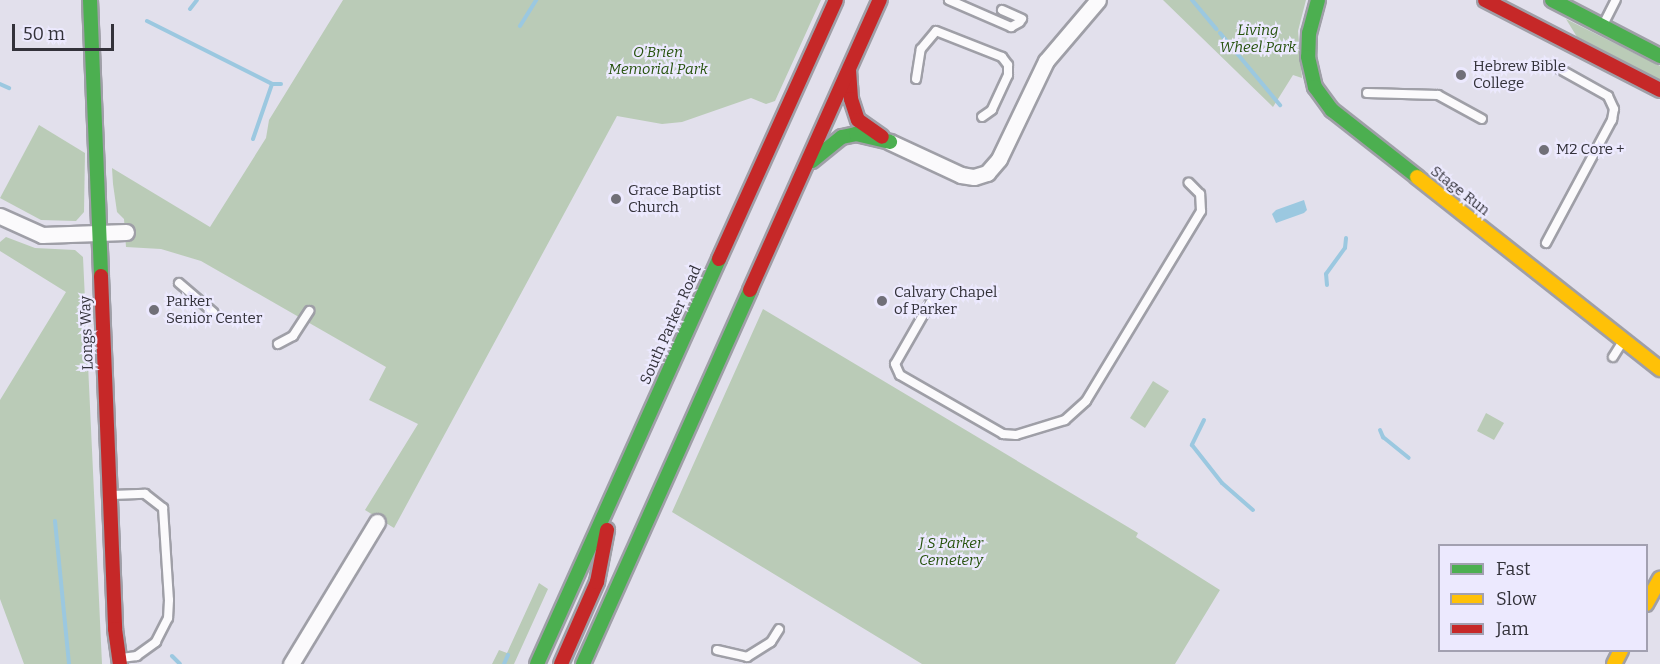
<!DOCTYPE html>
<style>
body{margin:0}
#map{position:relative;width:1660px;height:664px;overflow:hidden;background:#e2e0ec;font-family:Bitter,serif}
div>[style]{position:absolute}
.green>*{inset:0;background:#bacbb7}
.water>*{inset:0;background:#9bc8e0}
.stream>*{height:4px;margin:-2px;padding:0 2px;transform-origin:2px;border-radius:2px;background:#9bc8e0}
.roads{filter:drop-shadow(2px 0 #9f9fa7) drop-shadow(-2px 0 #9f9fa7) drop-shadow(0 2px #9f9fa7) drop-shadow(0 -2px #9f9fa7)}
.lane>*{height:8px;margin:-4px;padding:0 4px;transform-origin:4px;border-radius:4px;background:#fbfafc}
.street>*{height:15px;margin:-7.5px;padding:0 7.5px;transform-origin:7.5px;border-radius:7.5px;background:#fbfafc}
.fast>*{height:14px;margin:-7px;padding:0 7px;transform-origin:7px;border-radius:7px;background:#4caf50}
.slow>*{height:14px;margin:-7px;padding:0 7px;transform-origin:7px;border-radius:7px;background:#ffc107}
.jam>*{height:14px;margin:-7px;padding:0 7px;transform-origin:7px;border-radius:7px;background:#c62828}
.dots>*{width:16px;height:16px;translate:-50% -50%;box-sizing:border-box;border:3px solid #ece9fe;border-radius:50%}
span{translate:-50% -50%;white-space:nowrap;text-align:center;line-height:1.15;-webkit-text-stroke:4.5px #ece9fe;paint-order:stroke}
.park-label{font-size:15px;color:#27530e;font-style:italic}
.poi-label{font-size:15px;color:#33323a}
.left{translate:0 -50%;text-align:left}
.street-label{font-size:15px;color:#33323a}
.legend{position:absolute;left:1438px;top:544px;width:210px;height:108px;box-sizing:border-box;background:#ece9fe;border:2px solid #a2a0b0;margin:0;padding:8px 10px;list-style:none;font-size:18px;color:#33323a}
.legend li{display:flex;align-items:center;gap:12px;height:30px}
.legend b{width:30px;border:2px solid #a2a0b0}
.scale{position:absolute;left:12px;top:24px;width:102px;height:27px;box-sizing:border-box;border:3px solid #33323a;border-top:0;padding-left:8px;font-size:18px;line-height:21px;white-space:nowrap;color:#33323a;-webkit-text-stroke:4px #ece9fe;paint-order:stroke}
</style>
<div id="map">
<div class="green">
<i style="clip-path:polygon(343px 0,821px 0,775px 101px,766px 104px,751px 98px,682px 122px,662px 124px,617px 116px,394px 528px,365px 510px,418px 424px,369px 400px,386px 367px,201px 261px,161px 249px,126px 247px,124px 219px,117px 212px,113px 184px,112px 168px,210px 227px,266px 138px,269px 120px)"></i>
<i style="clip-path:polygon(1163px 0,1306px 0,1298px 31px,1302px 78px,1293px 75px,1273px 107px)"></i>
<i style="clip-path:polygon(1566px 19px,1660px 66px,1660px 81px,1577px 37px)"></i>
<i style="clip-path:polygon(39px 125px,85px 153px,84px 212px,76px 221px,41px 220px,0 198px)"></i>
<i style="clip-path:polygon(6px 237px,35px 248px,75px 250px,83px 257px,102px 664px,24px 664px,0 599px,0 400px,66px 292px,0 251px,0 242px)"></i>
<i style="clip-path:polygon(763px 309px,1138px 533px,1136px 537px,1220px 590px,1175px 664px,922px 664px,672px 512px)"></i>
<i style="clip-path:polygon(1153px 381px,1169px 391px,1145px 428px,1130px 418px)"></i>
<i style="clip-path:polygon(1486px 413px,1504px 423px,1494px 440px,1477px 431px)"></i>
<i style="clip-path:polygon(539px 583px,548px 589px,514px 664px,492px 664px,499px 650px,507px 653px)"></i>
</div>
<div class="water">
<i style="clip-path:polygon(1304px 200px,1307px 210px,1304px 213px,1276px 223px,1272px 214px,1276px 210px)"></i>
</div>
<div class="stream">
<i style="left:1192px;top:0;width:38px;rotate:50deg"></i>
<i style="left:190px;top:9px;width:11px;rotate:-52deg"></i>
<i style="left:147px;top:21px;width:140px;rotate:26.7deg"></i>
<i style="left:272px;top:84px;width:9px"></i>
<i style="left:520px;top:26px;width:31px;rotate:-58deg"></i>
<i style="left:1220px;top:33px;width:94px;rotate:50.2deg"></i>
<i style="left:0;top:84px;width:10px;rotate:24deg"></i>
<i style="left:253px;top:139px;width:58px;rotate:-70.9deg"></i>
<i style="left:1327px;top:285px;width:11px;rotate:-95deg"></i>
<i style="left:1326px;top:274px;width:32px;rotate:-54deg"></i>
<i style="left:1345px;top:248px;width:10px;rotate:-84deg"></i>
<i style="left:1204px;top:420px;width:28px;rotate:116deg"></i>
<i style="left:1192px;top:445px;width:48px;rotate:51.7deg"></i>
<i style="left:1222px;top:483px;width:41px;rotate:41.1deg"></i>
<i style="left:1380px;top:430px;width:8px;rotate:67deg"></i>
<i style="left:1383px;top:437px;width:33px;rotate:39deg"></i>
<i style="left:55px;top:521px;width:144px;rotate:84.4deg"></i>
<i style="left:172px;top:656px;width:11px;rotate:45deg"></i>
<i style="left:504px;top:664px;width:10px;rotate:-66deg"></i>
</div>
<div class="roads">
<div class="lane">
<i style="left:949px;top:0;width:68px;rotate:23.5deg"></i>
<i style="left:1011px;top:27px;width:10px;rotate:-29deg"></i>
<i style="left:1002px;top:10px;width:22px;rotate:24deg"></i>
<i style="left:1603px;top:25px;width:28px;rotate:-63deg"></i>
<i style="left:916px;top:79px;width:30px;rotate:-81deg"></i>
<i style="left:921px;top:49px;width:23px;rotate:-50deg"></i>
<i style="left:936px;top:31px;width:71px;rotate:21.5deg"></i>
<i style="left:1002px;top:57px;width:10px;rotate:53deg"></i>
<i style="left:1008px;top:65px;width:10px;rotate:90deg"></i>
<i style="left:1008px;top:75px;width:38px;rotate:115deg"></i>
<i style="left:992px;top:110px;width:12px;rotate:145deg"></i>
<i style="left:1367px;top:93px;width:71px;rotate:1.6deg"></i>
<i style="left:1438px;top:95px;width:50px;rotate:28.6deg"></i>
<i style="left:1546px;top:243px;width:140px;rotate:-61.8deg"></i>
<i style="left:1612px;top:120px;width:11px;rotate:-80deg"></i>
<i style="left:1614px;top:109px;width:14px;rotate:-115deg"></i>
<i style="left:1608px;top:96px;width:62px;rotate:-150.9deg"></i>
<i style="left:179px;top:283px;width:45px;rotate:40.5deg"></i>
<i style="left:930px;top:303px;width:70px;rotate:119.8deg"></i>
<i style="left:895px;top:364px;width:12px;rotate:66deg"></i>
<i style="left:900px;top:375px;width:119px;rotate:29.8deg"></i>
<i style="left:1003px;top:434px;width:13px;rotate:4deg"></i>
<i style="left:1016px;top:435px;width:51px;rotate:-17deg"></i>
<i style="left:1065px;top:420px;width:28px;rotate:-42deg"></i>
<i style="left:1086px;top:401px;width:222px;rotate:-58.8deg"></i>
<i style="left:1201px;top:211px;width:17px;rotate:-93deg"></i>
<i style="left:1200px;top:194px;width:16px;rotate:-135deg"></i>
<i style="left:278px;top:344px;width:17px;rotate:-28deg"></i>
<i style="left:293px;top:336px;width:30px;rotate:-57deg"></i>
<i style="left:1613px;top:357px;width:19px;rotate:-58deg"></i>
<i style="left:112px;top:495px;width:33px;rotate:-2deg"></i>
<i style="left:145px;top:494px;width:23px;rotate:38deg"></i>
<i style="left:163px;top:508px;width:92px;rotate:86.3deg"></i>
<i style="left:169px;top:600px;width:18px;rotate:93deg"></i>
<i style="left:168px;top:618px;width:27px;rotate:117deg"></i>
<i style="left:156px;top:642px;width:24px;rotate:144deg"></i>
<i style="left:137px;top:656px;width:16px;rotate:173deg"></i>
<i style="left:717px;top:650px;width:31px;rotate:13deg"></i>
<i style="left:747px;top:657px;width:28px;rotate:-32deg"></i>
<i style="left:771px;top:642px;width:15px;rotate:-58deg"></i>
</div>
<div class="street">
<i style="left:890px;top:142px;width:78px;rotate:24.9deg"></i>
<i style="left:961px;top:175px;width:13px;rotate:9deg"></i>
<i style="left:974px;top:177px;width:14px;rotate:-17deg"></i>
<i style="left:987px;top:173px;width:18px;rotate:-49deg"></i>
<i style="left:999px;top:159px;width:109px;rotate:-64.4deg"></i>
<i style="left:1046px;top:61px;width:80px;rotate:-49.6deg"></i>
<i style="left:0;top:216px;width:46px;rotate:24.3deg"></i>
<i style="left:42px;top:235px;width:84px;rotate:-2deg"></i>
<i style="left:291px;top:664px;width:166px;rotate:-58.8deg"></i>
</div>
<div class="fast">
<i style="left:90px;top:0;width:276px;rotate:87.7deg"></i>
<i style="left:1318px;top:0;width:34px;rotate:105deg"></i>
<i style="left:1309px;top:33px;width:24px;rotate:92deg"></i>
<i style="left:1308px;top:57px;width:31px;rotate:77deg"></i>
<i style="left:1315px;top:87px;width:29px;rotate:54deg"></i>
<i style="left:1332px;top:110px;width:108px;rotate:38.2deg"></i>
<i style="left:1552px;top:0;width:122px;rotate:27.4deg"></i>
<i style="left:812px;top:161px;width:38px;rotate:-39deg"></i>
<i style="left:842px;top:137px;width:14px;rotate:-12deg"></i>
<i style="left:856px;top:134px;width:35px;rotate:13deg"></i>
<i style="left:537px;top:664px;width:444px;rotate:-65.8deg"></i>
<i style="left:583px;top:664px;width:410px;rotate:-65.9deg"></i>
</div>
<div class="slow">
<i style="left:1417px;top:177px;width:310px;rotate:38.3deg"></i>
<i style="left:1646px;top:604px;width:29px;rotate:-61deg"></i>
<i style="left:1614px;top:664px;width:16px;rotate:-63deg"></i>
</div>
<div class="jam">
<i style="left:1485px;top:0;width:197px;rotate:27.2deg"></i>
<i style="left:849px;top:70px;width:29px;rotate:86deg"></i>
<i style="left:851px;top:99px;width:22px;rotate:72deg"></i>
<i style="left:858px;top:120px;width:29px;rotate:35deg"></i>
<i style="left:719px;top:259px;width:284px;rotate:-65.7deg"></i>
<i style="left:101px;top:276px;width:353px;rotate:87.7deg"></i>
<i style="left:115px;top:629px;width:35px;rotate:82deg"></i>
<i style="left:750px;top:290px;width:318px;rotate:-65.9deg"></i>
<i style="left:561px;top:664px;width:90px;rotate:-66.3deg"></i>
<i style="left:597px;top:582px;width:53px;rotate:-79.1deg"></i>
</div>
</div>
<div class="dots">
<i style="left:1461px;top:75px;background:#706f78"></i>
<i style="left:1544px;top:150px;background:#706f78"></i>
<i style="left:616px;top:199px;background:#706f78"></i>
<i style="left:882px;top:301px;background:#706f78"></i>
<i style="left:154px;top:310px;background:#706f78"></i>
</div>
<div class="park-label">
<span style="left:1258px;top:39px">Living<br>Wheel Park</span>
<span style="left:658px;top:61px">O'Brien<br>Memorial Park</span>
<span style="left:951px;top:552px">J S Parker<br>Cemetery</span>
</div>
<div class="poi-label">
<span class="left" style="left:1473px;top:75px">Hebrew Bible<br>College</span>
<span class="left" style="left:1556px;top:150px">M2 Core +</span>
<span class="left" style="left:628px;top:199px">Grace Baptist<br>Church</span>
<span class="left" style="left:894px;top:301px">Calvary Chapel<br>of Parker</span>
<span class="left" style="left:166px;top:310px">Parker<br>Senior Center</span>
</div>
<div class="street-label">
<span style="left:1460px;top:191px;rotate:38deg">Stage Run</span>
<span style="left:671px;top:325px;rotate:-66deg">South Parker Road</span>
<span style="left:87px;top:333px;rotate:-92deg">Longs Way</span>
</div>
<ul class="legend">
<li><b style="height:8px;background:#4caf50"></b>Fast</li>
<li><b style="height:8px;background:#ffc107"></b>Slow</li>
<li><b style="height:8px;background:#c62828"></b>Jam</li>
</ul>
<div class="scale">50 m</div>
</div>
